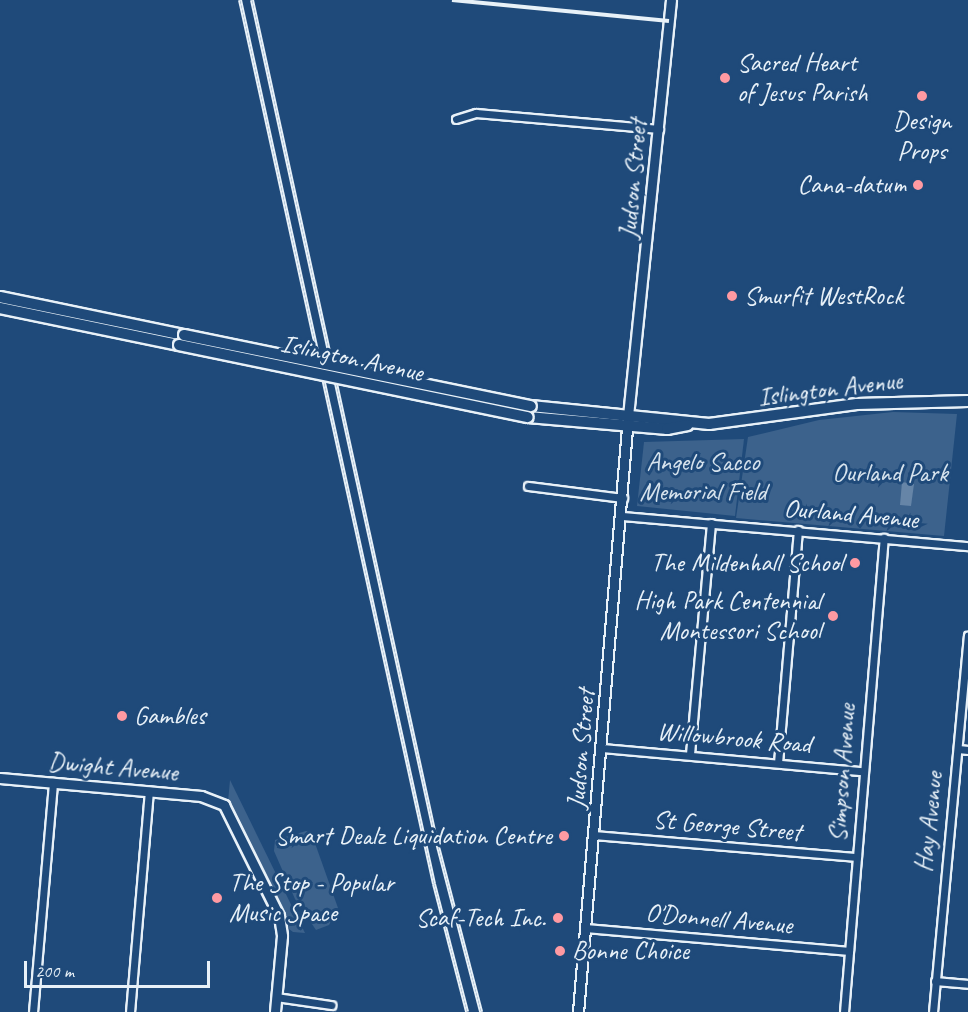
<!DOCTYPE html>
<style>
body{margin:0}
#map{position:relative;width:968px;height:1012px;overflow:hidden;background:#1f4a7a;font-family:Caveat,sans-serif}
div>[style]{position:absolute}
.green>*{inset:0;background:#3c628c}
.water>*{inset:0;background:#6685a7}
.roads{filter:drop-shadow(2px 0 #e8f1f8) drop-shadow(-2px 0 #e8f1f8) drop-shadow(0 2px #e8f1f8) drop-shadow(0 -2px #e8f1f8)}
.minor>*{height:7px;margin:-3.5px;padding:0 3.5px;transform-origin:3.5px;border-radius:3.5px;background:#1f4a7a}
.tertiary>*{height:9px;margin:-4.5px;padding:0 4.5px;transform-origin:4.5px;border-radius:4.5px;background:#1f4a7a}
.secondary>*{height:10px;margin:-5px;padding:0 5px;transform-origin:5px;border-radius:5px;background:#1f4a7a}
.rail>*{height:4px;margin-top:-2px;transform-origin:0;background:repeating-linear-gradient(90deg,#1f4a7a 0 4.5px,#e8f1f8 0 9px);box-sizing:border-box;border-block:2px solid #e8f1f8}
.bridges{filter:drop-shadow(2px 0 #e8f1f8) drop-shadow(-2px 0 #e8f1f8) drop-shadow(0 2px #e8f1f8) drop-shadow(0 -2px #e8f1f8)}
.secondary-bridge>*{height:10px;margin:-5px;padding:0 5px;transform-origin:5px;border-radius:5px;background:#1f4a7a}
.dots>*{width:16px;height:16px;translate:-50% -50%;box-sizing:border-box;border:3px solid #1f4a7a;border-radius:50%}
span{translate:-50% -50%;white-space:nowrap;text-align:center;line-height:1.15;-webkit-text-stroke:6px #1f4a7a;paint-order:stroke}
.poi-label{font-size:26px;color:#e8f1f8}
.left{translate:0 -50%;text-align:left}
.right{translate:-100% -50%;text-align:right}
.street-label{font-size:26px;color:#e8f1f8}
.park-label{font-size:26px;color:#d7e3ed}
.scale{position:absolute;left:24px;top:961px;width:186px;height:27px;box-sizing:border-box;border:3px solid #e8f1f8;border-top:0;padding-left:8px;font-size:18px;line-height:21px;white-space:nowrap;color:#e8f1f8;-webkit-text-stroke:4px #1f4a7a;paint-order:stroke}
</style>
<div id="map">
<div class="green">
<i style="clip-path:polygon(893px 412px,957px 414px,944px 536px,736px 518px,748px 437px,819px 420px)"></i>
<i style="clip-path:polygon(744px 439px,735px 516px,637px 506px,644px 442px)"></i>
<i style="clip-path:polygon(230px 780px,305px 933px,293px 932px,285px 926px,228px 802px)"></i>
<i style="clip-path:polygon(306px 831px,311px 832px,338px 908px,329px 925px,316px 930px,295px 899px,274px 851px,275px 840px)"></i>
</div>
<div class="water">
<i style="clip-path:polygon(902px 482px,914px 484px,911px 506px,900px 505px)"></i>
</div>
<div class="roads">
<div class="minor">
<i style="left:456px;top:119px;width:21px;rotate:-17deg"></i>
<i style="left:476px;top:113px;width:184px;rotate:5deg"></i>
<i style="left:528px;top:486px;width:96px;rotate:7.2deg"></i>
<i style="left:623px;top:516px;width:346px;rotate:5deg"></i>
<i style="left:602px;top:748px;width:261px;rotate:5.1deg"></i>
<i style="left:958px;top:749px;width:10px;rotate:6deg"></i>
<i style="left:690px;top:754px;width:232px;rotate:-84.8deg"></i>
<i style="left:778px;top:763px;width:234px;rotate:-85.1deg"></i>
<i style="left:594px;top:835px;width:264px;rotate:4.8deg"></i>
<i style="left:586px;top:928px;width:264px;rotate:5deg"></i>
<i style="left:935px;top:981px;width:33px;rotate:5deg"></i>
<i style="left:276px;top:997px;width:56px;rotate:8.3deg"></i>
<i style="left:33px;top:1012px;width:231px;rotate:-85deg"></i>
<i style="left:130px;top:1012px;width:222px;rotate:-85.1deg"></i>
<i style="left:844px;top:1012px;width:476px;rotate:-85.2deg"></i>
<i style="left:933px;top:1012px;width:378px;rotate:-84.7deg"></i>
</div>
<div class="tertiary">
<i style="left:0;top:778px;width:202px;rotate:5.1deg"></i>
<i style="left:201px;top:796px;width:25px;rotate:21deg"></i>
<i style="left:224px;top:805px;width:124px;rotate:63.6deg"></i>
<i style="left:279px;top:916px;width:20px;rotate:81deg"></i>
<i style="left:282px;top:936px;width:76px;rotate:95.3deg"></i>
<i style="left:578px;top:1012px;width:598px;rotate:-85.2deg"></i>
<i style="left:628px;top:416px;width:418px;rotate:-84.1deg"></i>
</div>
<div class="secondary">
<i style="left:0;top:297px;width:188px;rotate:11.7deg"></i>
<i style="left:0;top:308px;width:183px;rotate:11.7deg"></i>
<i style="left:531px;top:406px;width:179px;rotate:5.8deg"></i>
<i style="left:709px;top:424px;width:149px;rotate:-7.7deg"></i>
<i style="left:857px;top:404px;width:111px;rotate:-1.5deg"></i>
<i style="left:528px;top:417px;width:140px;rotate:4.9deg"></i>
<i style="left:667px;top:429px;width:21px;rotate:-11deg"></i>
</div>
</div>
<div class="rail">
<i style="left:240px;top:0;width:905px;rotate:77.62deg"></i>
<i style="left:434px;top:884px;width:132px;rotate:75.5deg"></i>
<i style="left:252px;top:0;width:855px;rotate:77.64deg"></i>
<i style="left:435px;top:835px;width:183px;rotate:75.4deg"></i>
<i style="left:452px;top:0;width:218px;rotate:5.5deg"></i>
</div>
<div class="bridges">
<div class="secondary-bridge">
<i style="left:184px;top:335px;width:354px;rotate:11.6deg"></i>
<i style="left:179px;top:345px;width:356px;rotate:11.7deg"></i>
</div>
</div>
<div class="dots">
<i style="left:725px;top:78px;background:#ff9aa2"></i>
<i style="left:922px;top:96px;background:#ff9aa2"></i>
<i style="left:918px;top:185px;background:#ff9aa2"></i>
<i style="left:732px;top:296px;background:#ff9aa2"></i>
<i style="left:855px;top:563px;background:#ff9aa2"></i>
<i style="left:833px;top:616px;background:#ff9aa2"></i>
<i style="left:122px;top:716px;background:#ff9aa2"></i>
<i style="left:564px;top:836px;background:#ff9aa2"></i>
<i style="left:217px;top:898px;background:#ff9aa2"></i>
<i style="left:558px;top:918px;background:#ff9aa2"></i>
<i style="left:560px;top:951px;background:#ff9aa2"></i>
</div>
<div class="poi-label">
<span class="left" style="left:737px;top:78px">Sacred Heart<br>of Jesus Parish</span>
<span style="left:922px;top:136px">Design<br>Props</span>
<span class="right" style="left:906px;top:185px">Cana-datum</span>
<span class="left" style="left:744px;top:296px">Smurfit WestRock</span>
<span class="right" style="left:843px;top:563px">The Mildenhall School</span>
<span class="right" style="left:821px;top:616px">High Park Centennial<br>Montessori School</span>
<span class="left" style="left:134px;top:716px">Gambles</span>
<span class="right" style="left:552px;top:836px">Smart Dealz Liquidation Centre</span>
<span class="left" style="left:229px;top:898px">The Stop - Popular<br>Music Space</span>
<span class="right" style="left:546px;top:918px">Scaf-Tech Inc.</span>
<span class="left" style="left:572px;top:951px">Bonne Choice</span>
</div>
<div class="street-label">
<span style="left:633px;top:179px;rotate:-85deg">Judson Street</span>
<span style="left:352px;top:358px;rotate:12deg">Islington Avenue</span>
<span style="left:830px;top:389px;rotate:-7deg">Islington Avenue</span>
<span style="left:851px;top:514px;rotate:5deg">Ourland Avenue</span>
<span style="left:734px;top:738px;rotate:5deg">Willowbrook Road</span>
<span style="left:581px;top:749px;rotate:-85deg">Judson Street</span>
<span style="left:113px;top:767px;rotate:5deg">Dwight Avenue</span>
<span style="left:842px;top:773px;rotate:-86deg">Simpson Avenue</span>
<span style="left:929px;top:822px;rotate:-84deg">Hay Avenue</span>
<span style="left:727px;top:826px;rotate:5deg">St George Street</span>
<span style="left:719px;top:919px;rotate:5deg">O'Donnell Avenue</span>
</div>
<div class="park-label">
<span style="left:703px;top:477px">Angelo Sacco<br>Memorial Field</span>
<span style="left:890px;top:473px">Ourland Park</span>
</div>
<div class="scale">200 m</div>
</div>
